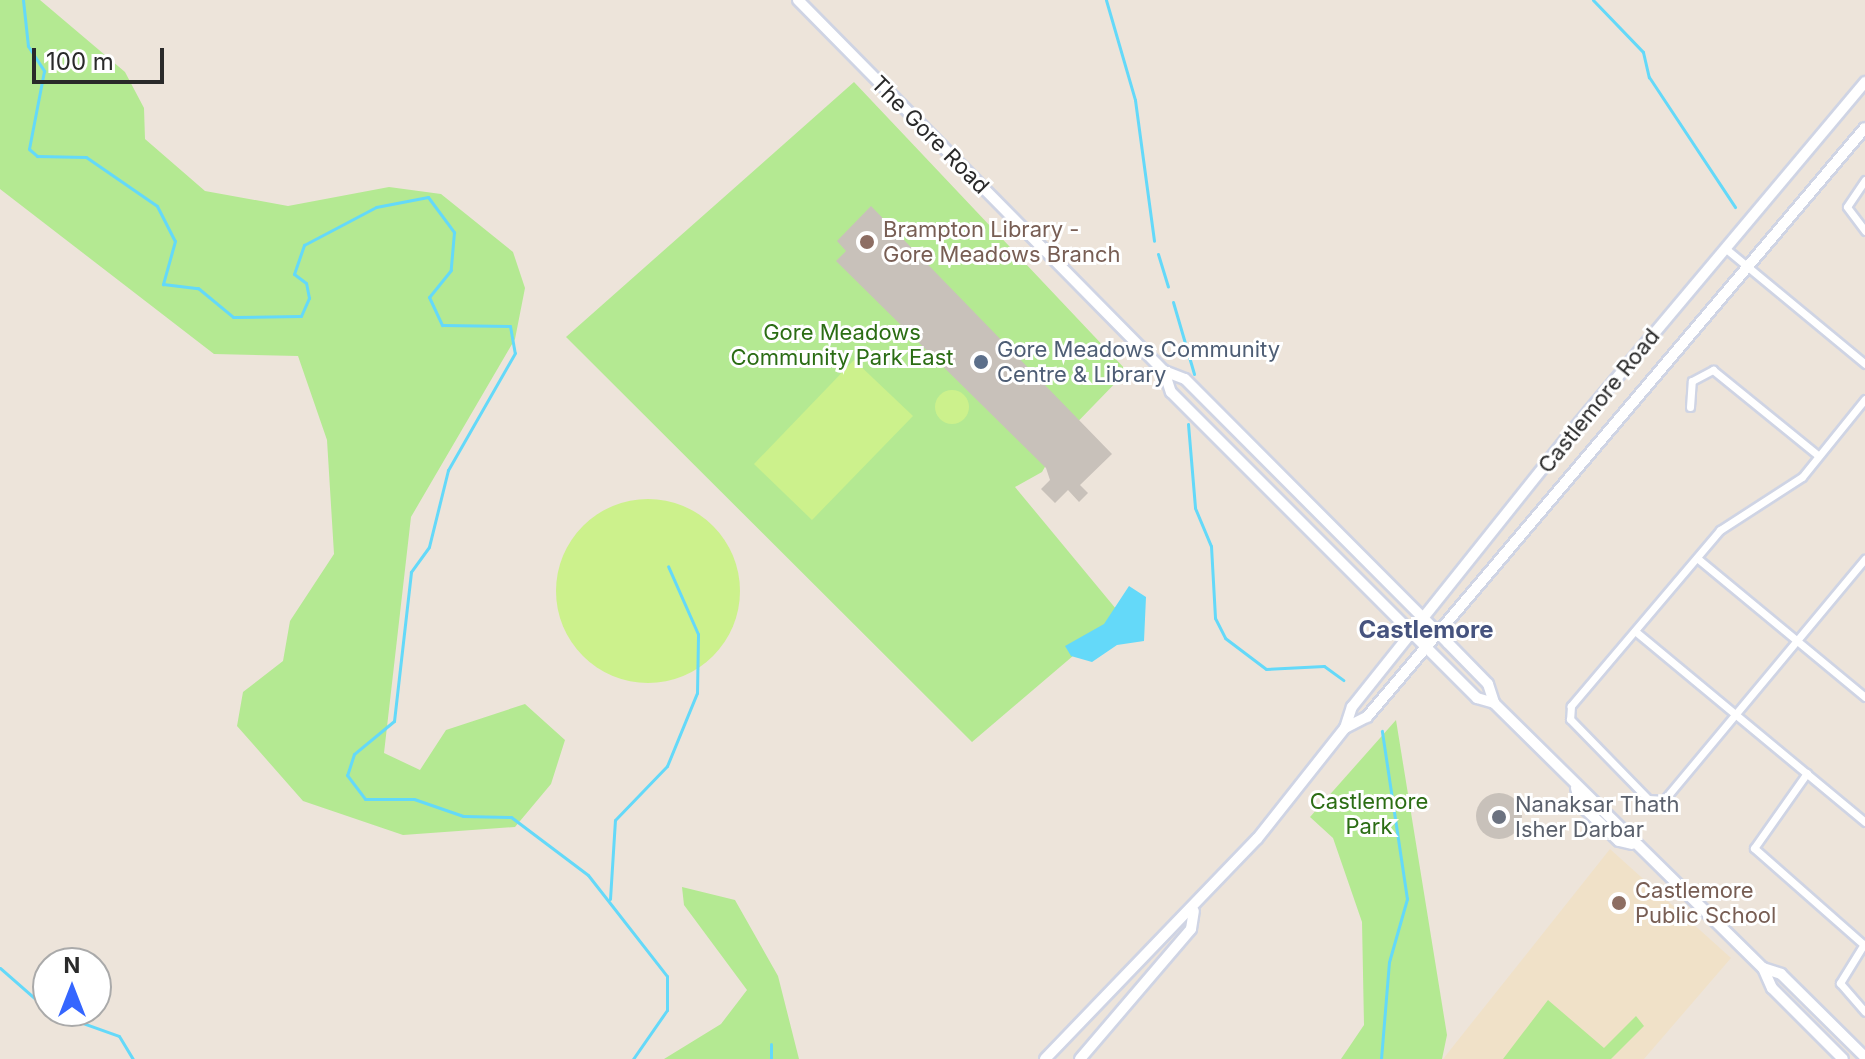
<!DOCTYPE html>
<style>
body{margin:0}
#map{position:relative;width:1865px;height:1059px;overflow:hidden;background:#ede4da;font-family:Inter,sans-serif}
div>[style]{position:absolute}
.education>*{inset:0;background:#f0e1c8}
.green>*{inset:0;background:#b4e992}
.pitch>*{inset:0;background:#ccf18c}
.round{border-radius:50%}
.water>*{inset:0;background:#64d9f9}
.stream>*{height:3px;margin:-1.5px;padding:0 1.5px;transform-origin:1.5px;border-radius:1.5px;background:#64d9f9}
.building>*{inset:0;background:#c8c1ba}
.roads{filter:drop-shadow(2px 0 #cfd4e4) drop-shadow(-2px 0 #cfd4e4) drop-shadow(0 2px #cfd4e4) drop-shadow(0 -2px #cfd4e4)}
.minor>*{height:7px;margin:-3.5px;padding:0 3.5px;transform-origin:3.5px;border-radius:3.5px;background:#fff}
.secondary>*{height:10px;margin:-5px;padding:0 5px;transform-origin:5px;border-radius:5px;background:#fff}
.dots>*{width:22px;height:22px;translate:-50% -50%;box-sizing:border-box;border:4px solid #fff;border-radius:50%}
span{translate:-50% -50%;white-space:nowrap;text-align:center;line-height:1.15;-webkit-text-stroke:6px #fff;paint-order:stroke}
.street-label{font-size:22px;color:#2a2a2a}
.education-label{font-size:22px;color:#785e54}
.left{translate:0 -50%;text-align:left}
.park-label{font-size:22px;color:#2b6d14}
.service-label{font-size:22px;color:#4e5e75}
.worship-label{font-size:22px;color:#5b616d}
.neighbourhood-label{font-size:24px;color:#46537e;font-weight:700}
.north{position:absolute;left:32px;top:947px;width:80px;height:80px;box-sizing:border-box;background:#fff;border:2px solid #aaa;border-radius:50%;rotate:0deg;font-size:22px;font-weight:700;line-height:32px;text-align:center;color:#2a2a2a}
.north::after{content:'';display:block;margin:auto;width:28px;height:36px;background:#3566ff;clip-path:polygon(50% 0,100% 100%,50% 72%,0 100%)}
.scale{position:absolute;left:32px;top:48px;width:132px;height:36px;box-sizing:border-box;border:4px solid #2a2a2a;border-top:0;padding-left:10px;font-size:24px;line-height:28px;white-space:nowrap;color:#2a2a2a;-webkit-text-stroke:6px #fff;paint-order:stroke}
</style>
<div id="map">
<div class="education">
<i style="clip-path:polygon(1610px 849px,1731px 958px,1644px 1059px,1443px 1059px)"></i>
</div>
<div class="green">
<i style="clip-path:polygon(0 0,40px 0,125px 72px,144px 108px,145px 139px,205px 191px,288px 206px,389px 187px,441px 194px,513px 252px,525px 288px,515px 339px,411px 517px,384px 753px,420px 770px,446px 730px,525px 704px,565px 740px,551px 784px,515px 827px,403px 835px,303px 801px,237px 726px,243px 692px,283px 661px,290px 621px,334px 554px,327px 440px,298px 356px,214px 354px,0 189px)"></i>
<i style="clip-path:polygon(854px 82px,1127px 371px,1061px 439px,1042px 472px,1015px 487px,1121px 615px,972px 742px,566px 337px)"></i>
<i style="clip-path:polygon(1396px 720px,1447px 1035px,1442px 1059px,1341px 1059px,1364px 1025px,1362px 922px,1333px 838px,1310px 817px)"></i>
<i style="clip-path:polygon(682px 887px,735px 900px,778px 976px,799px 1059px,664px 1059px,721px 1024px,747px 990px,684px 905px)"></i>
<i style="clip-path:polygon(1548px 1000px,1604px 1048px,1636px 1016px,1644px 1026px,1611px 1059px,1503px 1059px)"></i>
</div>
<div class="pitch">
<i style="clip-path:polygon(854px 360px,913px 416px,812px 520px,754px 464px)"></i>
<i class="round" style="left:935px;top:390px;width:34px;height:34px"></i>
<i class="round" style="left:556px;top:499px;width:184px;height:184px"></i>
</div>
<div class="water">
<i style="clip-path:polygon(1129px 586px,1146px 597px,1144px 641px,1117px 645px,1092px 662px,1071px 656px,1065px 646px,1104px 624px)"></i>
</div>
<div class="stream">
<i style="left:23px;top:0;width:46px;rotate:83.8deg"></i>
<i style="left:28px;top:46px;width:30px;rotate:57deg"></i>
<i style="left:44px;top:71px;width:79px;rotate:100.9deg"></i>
<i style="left:29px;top:149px;width:11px;rotate:41deg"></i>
<i style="left:37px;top:156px;width:49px;rotate:1.2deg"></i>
<i style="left:86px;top:157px;width:86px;rotate:34.6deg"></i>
<i style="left:157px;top:206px;width:39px;rotate:63deg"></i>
<i style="left:175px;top:241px;width:45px;rotate:105.6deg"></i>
<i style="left:163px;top:284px;width:35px;rotate:7deg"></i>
<i style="left:198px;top:288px;width:45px;rotate:39.6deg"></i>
<i style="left:233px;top:317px;width:68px;rotate:-0.8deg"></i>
<i style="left:301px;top:316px;width:20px;rotate:-66deg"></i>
<i style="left:309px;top:298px;width:15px;rotate:-101deg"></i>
<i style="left:306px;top:283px;width:15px;rotate:-143deg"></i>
<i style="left:294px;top:274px;width:31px;rotate:-71deg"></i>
<i style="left:304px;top:245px;width:81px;rotate:-27.8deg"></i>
<i style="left:376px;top:207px;width:53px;rotate:-10.9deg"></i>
<i style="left:428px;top:197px;width:44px;rotate:53.4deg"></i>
<i style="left:454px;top:232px;width:38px;rotate:95deg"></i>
<i style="left:451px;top:270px;width:35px;rotate:129deg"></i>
<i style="left:429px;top:297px;width:31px;rotate:65deg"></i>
<i style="left:442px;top:325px;width:68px;rotate:0.8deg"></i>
<i style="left:510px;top:326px;width:27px;rotate:80deg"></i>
<i style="left:515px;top:353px;width:135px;rotate:119.8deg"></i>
<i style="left:448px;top:470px;width:79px;rotate:103.9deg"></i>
<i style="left:429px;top:547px;width:31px;rotate:126deg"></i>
<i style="left:411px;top:572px;width:150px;rotate:96.5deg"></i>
<i style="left:394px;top:721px;width:52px;rotate:140.5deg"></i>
<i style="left:354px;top:754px;width:22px;rotate:108deg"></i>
<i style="left:347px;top:775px;width:30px;rotate:53deg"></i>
<i style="left:365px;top:799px;width:49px"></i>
<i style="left:414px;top:799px;width:52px;rotate:19.1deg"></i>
<i style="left:463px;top:816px;width:48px;rotate:1.2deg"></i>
<i style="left:511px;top:817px;width:96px;rotate:37deg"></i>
<i style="left:588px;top:875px;width:128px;rotate:52deg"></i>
<i style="left:667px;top:976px;width:34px;rotate:90deg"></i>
<i style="left:667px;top:1010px;width:60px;rotate:124.8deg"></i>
<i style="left:1106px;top:0;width:104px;rotate:73.8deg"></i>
<i style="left:1135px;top:100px;width:142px;rotate:82.3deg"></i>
<i style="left:1593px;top:0;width:72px;rotate:46.1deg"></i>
<i style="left:1643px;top:52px;width:26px;rotate:77deg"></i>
<i style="left:1649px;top:77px;width:156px;rotate:56.5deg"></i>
<i style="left:1158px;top:254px;width:34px;rotate:73deg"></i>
<i style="left:1173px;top:302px;width:75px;rotate:73.7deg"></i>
<i style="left:1188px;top:424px;width:84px;rotate:85.2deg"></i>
<i style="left:1195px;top:508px;width:41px;rotate:67.2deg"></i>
<i style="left:1211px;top:546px;width:72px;rotate:86.8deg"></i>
<i style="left:1215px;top:618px;width:22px;rotate:63deg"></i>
<i style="left:1225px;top:638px;width:51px;rotate:37.1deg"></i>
<i style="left:1266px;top:669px;width:58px;rotate:-3deg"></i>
<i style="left:1324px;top:666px;width:24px;rotate:36deg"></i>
<i style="left:610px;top:899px;width:79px;rotate:-86.4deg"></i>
<i style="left:615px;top:820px;width:75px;rotate:-46.1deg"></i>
<i style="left:667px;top:766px;width:79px;rotate:-67.7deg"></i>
<i style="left:697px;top:693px;width:59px;rotate:-89deg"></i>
<i style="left:698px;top:634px;width:74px;rotate:-113.8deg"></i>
<i style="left:0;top:968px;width:64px;rotate:41.2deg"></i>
<i style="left:49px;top:1011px;width:74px;rotate:19.7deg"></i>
<i style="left:119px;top:1036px;width:27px;rotate:59deg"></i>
<i style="left:771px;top:1044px;width:15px;rotate:90deg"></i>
<i style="left:1381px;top:1059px;width:97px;rotate:-85.3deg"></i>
<i style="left:1389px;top:962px;width:66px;rotate:-74.1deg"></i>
<i style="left:1407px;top:899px;width:170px;rotate:-98.5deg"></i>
</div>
<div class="building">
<i style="clip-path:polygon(871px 206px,1112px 454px,1080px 485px,1088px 493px,1079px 502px,1068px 490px,1055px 503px,1041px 489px,1050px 480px,1046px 468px,836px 261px,846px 251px,837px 241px)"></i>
<i class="round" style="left:1476px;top:793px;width:46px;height:46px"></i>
</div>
<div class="roads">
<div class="minor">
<i style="left:1865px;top:180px;width:32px;rotate:124deg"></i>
<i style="left:1847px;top:207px;width:30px;rotate:53deg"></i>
<i style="left:1725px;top:248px;width:182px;rotate:39.6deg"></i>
<i style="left:1865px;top:399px;width:100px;rotate:128.9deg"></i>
<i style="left:1802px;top:477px;width:98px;rotate:147.1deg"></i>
<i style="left:1720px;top:530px;width:231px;rotate:130.3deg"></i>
<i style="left:1571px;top:706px;width:13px;rotate:94deg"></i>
<i style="left:1570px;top:719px;width:112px;rotate:45.7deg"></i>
<i style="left:1648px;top:799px;width:16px;rotate:4deg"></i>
<i style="left:1664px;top:800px;width:314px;rotate:-50.2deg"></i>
<i style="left:1690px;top:407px;width:26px;rotate:-86deg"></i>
<i style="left:1692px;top:381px;width:24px;rotate:-28deg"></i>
<i style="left:1713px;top:370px;width:136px;rotate:39.1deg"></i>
<i style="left:1697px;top:558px;width:218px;rotate:39.6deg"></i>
<i style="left:1635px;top:631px;width:299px;rotate:39.7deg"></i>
<i style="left:1807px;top:773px;width:92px;rotate:125.2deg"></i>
<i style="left:1754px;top:848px;width:147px;rotate:41.4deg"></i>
<i style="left:1864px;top:944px;width:46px;rotate:121.6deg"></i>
<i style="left:1840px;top:983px;width:38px;rotate:49deg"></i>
</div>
<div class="secondary">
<i style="left:798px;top:0;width:521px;rotate:45.39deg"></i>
<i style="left:1164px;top:371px;width:22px;rotate:21deg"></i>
<i style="left:1185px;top:379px;width:373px;rotate:45.1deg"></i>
<i style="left:1448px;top:643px;width:57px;rotate:45.7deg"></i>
<i style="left:1488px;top:684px;width:20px;rotate:72deg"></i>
<i style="left:1494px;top:703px;width:378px;rotate:44.6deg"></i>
<i style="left:1763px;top:968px;width:22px;rotate:66deg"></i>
<i style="left:1772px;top:988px;width:100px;rotate:45deg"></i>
<i style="left:1164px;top:371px;width:22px;rotate:72deg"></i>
<i style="left:1171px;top:392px;width:433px;rotate:45deg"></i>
<i style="left:1477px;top:698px;width:18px;rotate:16deg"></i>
<i style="left:1345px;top:728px;width:25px;rotate:-27deg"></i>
<i style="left:1367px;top:717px;width:771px;rotate:-49.79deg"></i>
<i style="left:1576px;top:788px;width:18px;rotate:74deg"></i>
<i style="left:1581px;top:805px;width:52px;rotate:43.5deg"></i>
<i style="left:1619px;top:841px;width:13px;rotate:13deg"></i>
<i style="left:1763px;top:968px;width:19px;rotate:18deg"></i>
<i style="left:1781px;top:974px;width:118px;rotate:44.7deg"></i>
<i style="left:1045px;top:1059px;width:306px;rotate:-46.1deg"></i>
<i style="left:1257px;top:839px;width:142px;rotate:-51.6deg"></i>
<i style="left:1345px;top:728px;width:22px;rotate:-72deg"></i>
<i style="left:1352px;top:707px;width:356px;rotate:-51.4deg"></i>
<i style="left:1574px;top:429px;width:453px;rotate:-50deg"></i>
<i style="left:1080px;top:1059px;width:171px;rotate:-49.5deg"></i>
<i style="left:1191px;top:929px;width:18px;rotate:-81deg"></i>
</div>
</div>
<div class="dots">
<i style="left:867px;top:242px;background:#8d6e63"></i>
<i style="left:981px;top:362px;background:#5c6f8a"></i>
<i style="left:1499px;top:817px;background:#6b7280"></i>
<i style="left:1619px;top:903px;background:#8d6e63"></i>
</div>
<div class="street-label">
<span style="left:930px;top:135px;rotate:45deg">The Gore Road</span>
<span style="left:1599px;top:401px;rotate:-51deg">Castlemore Road</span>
</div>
<div class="education-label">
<span class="left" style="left:883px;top:242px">Brampton Library -<br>Gore Meadows Branch</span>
<span class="left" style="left:1635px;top:903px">Castlemore<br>Public School</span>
</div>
<div class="park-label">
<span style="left:842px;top:345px">Gore Meadows<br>Community Park East</span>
<span style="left:1369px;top:814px">Castlemore<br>Park</span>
</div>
<div class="service-label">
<span class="left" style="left:997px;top:362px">Gore Meadows Community<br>Centre &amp; Library</span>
</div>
<div class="worship-label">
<span class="left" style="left:1515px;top:817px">Nanaksar Thath<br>Isher Darbar</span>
</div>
<div class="neighbourhood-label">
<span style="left:1426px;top:630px">Castlemore</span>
</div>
<div class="north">N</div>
<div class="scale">100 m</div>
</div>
